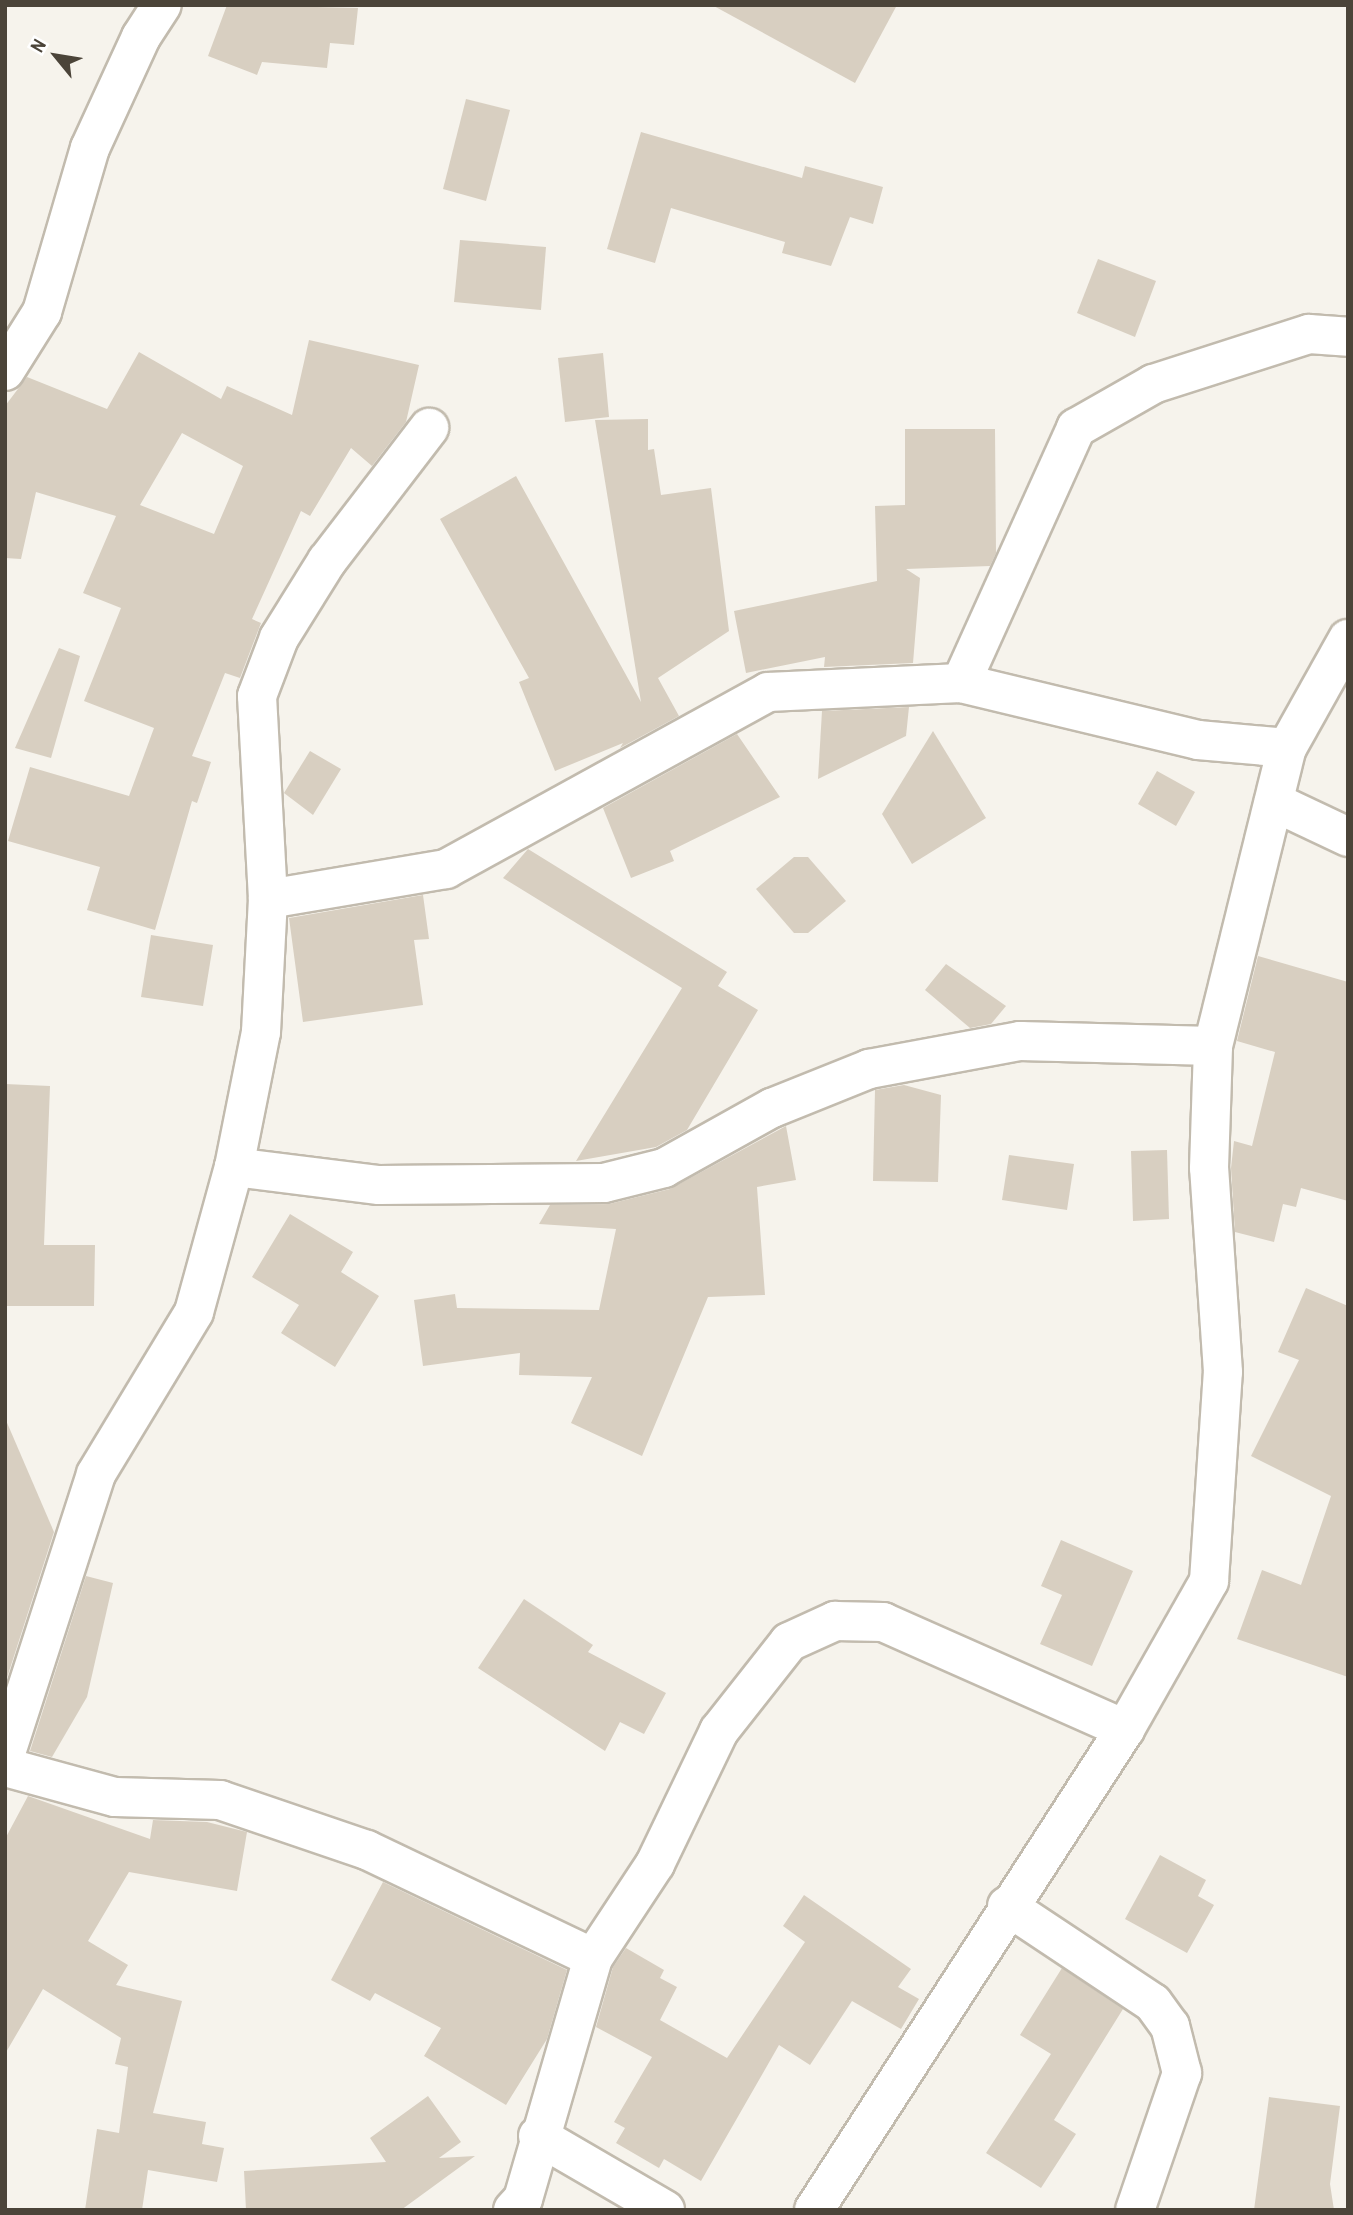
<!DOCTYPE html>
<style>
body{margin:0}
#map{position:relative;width:1353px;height:2215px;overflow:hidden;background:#f6f3ec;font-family:"Archivo Narrow",sans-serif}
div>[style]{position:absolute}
.building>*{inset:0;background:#d8cfc1}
.roads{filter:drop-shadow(2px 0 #c2bbae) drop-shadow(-2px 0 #c2bbae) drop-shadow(0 2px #c2bbae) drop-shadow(0 -2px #c2bbae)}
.minor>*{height:38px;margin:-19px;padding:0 19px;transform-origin:19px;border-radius:19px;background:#fff}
span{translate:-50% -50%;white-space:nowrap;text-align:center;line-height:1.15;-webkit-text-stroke:7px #fff;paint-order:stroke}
.frame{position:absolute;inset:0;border:7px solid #4b4439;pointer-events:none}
.north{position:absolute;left:21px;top:21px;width:70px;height:70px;-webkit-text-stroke:5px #fff;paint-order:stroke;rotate:300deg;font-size:19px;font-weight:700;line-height:28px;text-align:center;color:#4b4439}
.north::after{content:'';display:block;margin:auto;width:24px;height:32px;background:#4b4439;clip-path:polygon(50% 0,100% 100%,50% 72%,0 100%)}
</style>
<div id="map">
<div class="building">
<i style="clip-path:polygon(227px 5px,358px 8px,354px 45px,330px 43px,327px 68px,262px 62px,257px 75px,208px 56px)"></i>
<i style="clip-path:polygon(712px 5px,897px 5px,855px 83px)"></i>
<i style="clip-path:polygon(466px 99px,510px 110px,486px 201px,443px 189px)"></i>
<i style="clip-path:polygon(641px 132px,802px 178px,805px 166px,883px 187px,873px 224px,850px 217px,831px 266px,782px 253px,785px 242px,671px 208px,655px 263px,607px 249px)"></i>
<i style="clip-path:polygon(460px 240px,546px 247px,541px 310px,454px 302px)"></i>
<i style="clip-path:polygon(1098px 259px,1156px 281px,1135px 337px,1077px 313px)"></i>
<i style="clip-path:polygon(evenodd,309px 340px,419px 365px,406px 422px,372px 466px,351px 448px,310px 516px,301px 511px,252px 619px,261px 623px,240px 678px,225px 673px,192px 756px,211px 762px,197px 803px,192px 801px,155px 930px,87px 910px,100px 867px,8px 841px,30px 767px,129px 796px,154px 728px,84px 701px,121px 608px,83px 593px,116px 516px,36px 492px,21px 559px,5px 558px,5px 406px,27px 377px,107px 409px,139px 352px,221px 399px,227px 386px,292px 415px,309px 340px,182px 433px,243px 466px,214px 534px,140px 505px,182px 433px)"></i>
<i style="clip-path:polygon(603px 353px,609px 417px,565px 422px,558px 358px)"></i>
<i style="clip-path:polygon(648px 419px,648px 450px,654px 449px,661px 495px,711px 488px,729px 631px,658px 678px,679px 716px,620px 748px,623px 743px,555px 771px,519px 682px,529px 678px,440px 519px,516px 476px,641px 702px,595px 420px)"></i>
<i style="clip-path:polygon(905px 429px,995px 429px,996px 553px,990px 566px,906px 569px,920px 578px,913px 663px,824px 667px,825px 657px,746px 673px,734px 611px,877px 581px,875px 506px,905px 505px)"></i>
<i style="clip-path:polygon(59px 648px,80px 656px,51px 758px,15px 748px)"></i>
<i style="clip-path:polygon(909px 707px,906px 736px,818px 779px,822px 711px)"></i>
<i style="clip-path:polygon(933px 731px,986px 818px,912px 864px,882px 814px)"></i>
<i style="clip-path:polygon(737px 734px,780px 797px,670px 851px,674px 861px,631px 878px,603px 808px)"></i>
<i style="clip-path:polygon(310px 751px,341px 769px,313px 815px,284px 793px)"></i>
<i style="clip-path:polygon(1157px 771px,1195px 792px,1176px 826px,1138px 804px)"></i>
<i style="clip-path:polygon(528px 849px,727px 972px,718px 986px,758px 1010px,687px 1130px,656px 1147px,576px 1161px,682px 988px,503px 878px)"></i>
<i style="clip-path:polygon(794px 857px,808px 857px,846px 901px,808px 933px,794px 933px,756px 889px)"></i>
<i style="clip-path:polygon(423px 895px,429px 939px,414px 940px,423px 1005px,303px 1022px,289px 918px)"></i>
<i style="clip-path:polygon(151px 935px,213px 945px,203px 1006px,141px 997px)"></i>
<i style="clip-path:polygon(1258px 956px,1348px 982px,1348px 1201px,1301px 1188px,1296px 1207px,1283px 1204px,1274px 1242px,1235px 1232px,1231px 1168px,1234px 1141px,1252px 1146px,1275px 1052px,1237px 1041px)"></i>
<i style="clip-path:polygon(946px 964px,1006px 1006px,991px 1024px,970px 1028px,925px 990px)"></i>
<i style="clip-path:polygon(5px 1084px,50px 1086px,44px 1245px,95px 1245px,94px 1306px,6px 1306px)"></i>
<i style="clip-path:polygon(904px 1085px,941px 1095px,938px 1182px,873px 1181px,875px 1090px)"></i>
<i style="clip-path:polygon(786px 1126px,796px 1180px,757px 1187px,765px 1295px,708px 1297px,642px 1456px,571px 1423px,592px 1377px,519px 1375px,520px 1353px,423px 1366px,414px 1300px,455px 1294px,457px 1308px,599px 1310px,616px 1229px,539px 1224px,550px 1205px,609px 1204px,670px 1189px)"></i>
<i style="clip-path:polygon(1167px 1150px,1169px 1219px,1133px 1221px,1131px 1151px)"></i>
<i style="clip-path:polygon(1009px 1155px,1074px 1164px,1067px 1210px,1002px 1200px)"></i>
<i style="clip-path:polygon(290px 1214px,353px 1252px,341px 1272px,379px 1296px,335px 1367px,281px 1333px,299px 1305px,252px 1277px)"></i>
<i style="clip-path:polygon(1306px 1288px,1348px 1306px,1348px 1677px,1237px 1639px,1262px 1570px,1301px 1585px,1331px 1496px,1251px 1456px,1299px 1360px,1278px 1352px)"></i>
<i style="clip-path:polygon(5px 1418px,54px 1532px,5px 1684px)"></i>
<i style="clip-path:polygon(1061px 1540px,1133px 1571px,1092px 1666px,1040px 1644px,1062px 1595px,1041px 1586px)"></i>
<i style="clip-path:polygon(86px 1576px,113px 1583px,87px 1697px,52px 1757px,30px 1751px)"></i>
<i style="clip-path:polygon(524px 1599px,593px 1645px,588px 1652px,666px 1693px,644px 1734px,620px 1722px,605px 1751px,478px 1668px)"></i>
<i style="clip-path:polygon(28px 1796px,150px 1839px,153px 1820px,207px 1822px,247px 1832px,237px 1891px,129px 1872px,88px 1941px,128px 1965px,116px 1985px,182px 2001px,153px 2113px,206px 2122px,202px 2144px,224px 2148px,217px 2182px,148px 2170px,142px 2210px,85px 2210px,97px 2129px,119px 2133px,128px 2067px,115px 2064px,121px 2038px,43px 1989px,5px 2054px,5px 1839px)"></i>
<i style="clip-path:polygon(1160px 1855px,1206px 1880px,1198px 1896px,1214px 1905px,1187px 1953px,1125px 1919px)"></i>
<i style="clip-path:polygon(383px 1882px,567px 1970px,547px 2039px,506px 2105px,424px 2056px,441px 2028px,375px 1993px,370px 2001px,331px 1980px)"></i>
<i style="clip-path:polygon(804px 1895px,911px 1969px,898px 1987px,919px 1999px,901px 2029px,852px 2001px,810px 2065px,779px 2045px,701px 2181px,664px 2159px,659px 2168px,616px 2143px,625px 2128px,614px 2122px,652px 2057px,596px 2027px,613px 1967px,626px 1948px,664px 1970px,660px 1978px,677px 1987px,660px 2020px,727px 2058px,805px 1942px,783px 1926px)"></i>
<i style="clip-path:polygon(1062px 1968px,1123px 2009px,1054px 2120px,1076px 2134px,1041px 2188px,986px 2153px,1051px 2054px,1020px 2035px)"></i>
<i style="clip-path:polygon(428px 2096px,461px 2142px,439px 2158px,475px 2156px,401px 2210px,246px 2210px,244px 2171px,386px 2162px,370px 2138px)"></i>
<i style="clip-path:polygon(1269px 2097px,1340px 2106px,1330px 2184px,1334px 2210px,1254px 2210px)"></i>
</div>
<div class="roads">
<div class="minor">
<i style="left:5px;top:371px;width:70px;rotate:-57.9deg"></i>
<i style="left:42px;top:312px;width:171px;rotate:-73.7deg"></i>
<i style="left:90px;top:148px;width:122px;rotate:-65.3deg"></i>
<i style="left:141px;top:37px;width:38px;rotate:-57deg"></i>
<i style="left:961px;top:683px;width:280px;rotate:-65.7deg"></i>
<i style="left:1076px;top:428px;width:89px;rotate:-29.7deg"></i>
<i style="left:1153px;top:384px;width:164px;rotate:-17.8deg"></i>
<i style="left:1309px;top:334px;width:39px;rotate:4deg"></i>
<i style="left:1274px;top:802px;width:82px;rotate:25.3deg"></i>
<i style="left:268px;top:899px;width:181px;rotate:-9.6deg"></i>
<i style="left:446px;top:869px;width:367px;rotate:-28.8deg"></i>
<i style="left:768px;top:692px;width:193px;rotate:-2.7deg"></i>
<i style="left:961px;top:683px;width:244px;rotate:13.5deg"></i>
<i style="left:1198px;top:740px;width:89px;rotate:5.1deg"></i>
<i style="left:234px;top:1167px;width:146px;rotate:7.1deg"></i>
<i style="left:379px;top:1185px;width:225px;rotate:-0.5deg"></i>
<i style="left:604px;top:1183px;width:62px;rotate:-14deg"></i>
<i style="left:664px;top:1168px;width:124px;rotate:-29.1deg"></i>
<i style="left:772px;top:1108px;width:105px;rotate:-21.9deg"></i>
<i style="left:869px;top:1069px;width:154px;rotate:-10.5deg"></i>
<i style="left:1020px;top:1041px;width:193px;rotate:1.5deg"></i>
<i style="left:5px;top:1756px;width:296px;rotate:-72.1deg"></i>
<i style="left:96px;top:1474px;width:189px;rotate:-58.8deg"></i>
<i style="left:194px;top:1312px;width:150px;rotate:-74.6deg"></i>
<i style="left:234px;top:1167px;width:138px;rotate:-78.7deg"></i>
<i style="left:261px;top:1032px;width:133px;rotate:-87deg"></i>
<i style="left:268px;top:899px;width:203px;rotate:-93.1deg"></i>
<i style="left:257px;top:696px;width:62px;rotate:-69.2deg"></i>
<i style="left:279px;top:638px;width:91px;rotate:-58.1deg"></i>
<i style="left:327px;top:561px;width:168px;rotate:-52.5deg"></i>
<i style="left:5px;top:1767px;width:114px;rotate:15.3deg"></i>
<i style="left:115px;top:1797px;width:105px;rotate:1.6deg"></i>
<i style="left:220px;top:1800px;width:155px;rotate:18.8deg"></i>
<i style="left:367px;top:1850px;width:250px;rotate:25.5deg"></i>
<i style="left:1007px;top:1906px;width:175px;rotate:33.6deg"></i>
<i style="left:1153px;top:2003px;width:29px;rotate:54deg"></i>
<i style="left:1170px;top:2026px;width:49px;rotate:75.7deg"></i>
<i style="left:1182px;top:2073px;width:145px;rotate:108.9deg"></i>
<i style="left:538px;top:2136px;width:147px;rotate:30.2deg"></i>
<i style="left:513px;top:2210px;width:15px;rotate:-48deg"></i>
<i style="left:523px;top:2199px;width:251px;rotate:-73.8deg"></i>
<i style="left:593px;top:1958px;width:113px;rotate:-56.6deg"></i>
<i style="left:655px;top:1864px;width:148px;rotate:-64.3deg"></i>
<i style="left:719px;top:1731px;width:113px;rotate:-51.8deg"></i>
<i style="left:789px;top:1642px;width:51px;rotate:-24.5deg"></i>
<i style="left:835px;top:1621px;width:48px;rotate:1.2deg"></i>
<i style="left:883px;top:1622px;width:265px;rotate:23.9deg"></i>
<i style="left:814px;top:2210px;width:573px;rotate:-57.11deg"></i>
<i style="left:1125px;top:1729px;width:170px;rotate:-60.4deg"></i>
<i style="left:1209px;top:1581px;width:209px;rotate:-86.2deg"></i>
<i style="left:1223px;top:1372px;width:204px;rotate:-93.9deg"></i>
<i style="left:1209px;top:1168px;width:122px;rotate:-88.1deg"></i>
<i style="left:1213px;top:1046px;width:307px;rotate:-76.1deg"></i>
<i style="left:1287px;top:748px;width:125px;rotate:-60.8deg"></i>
</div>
</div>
<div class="frame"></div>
<div class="north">N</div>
</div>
